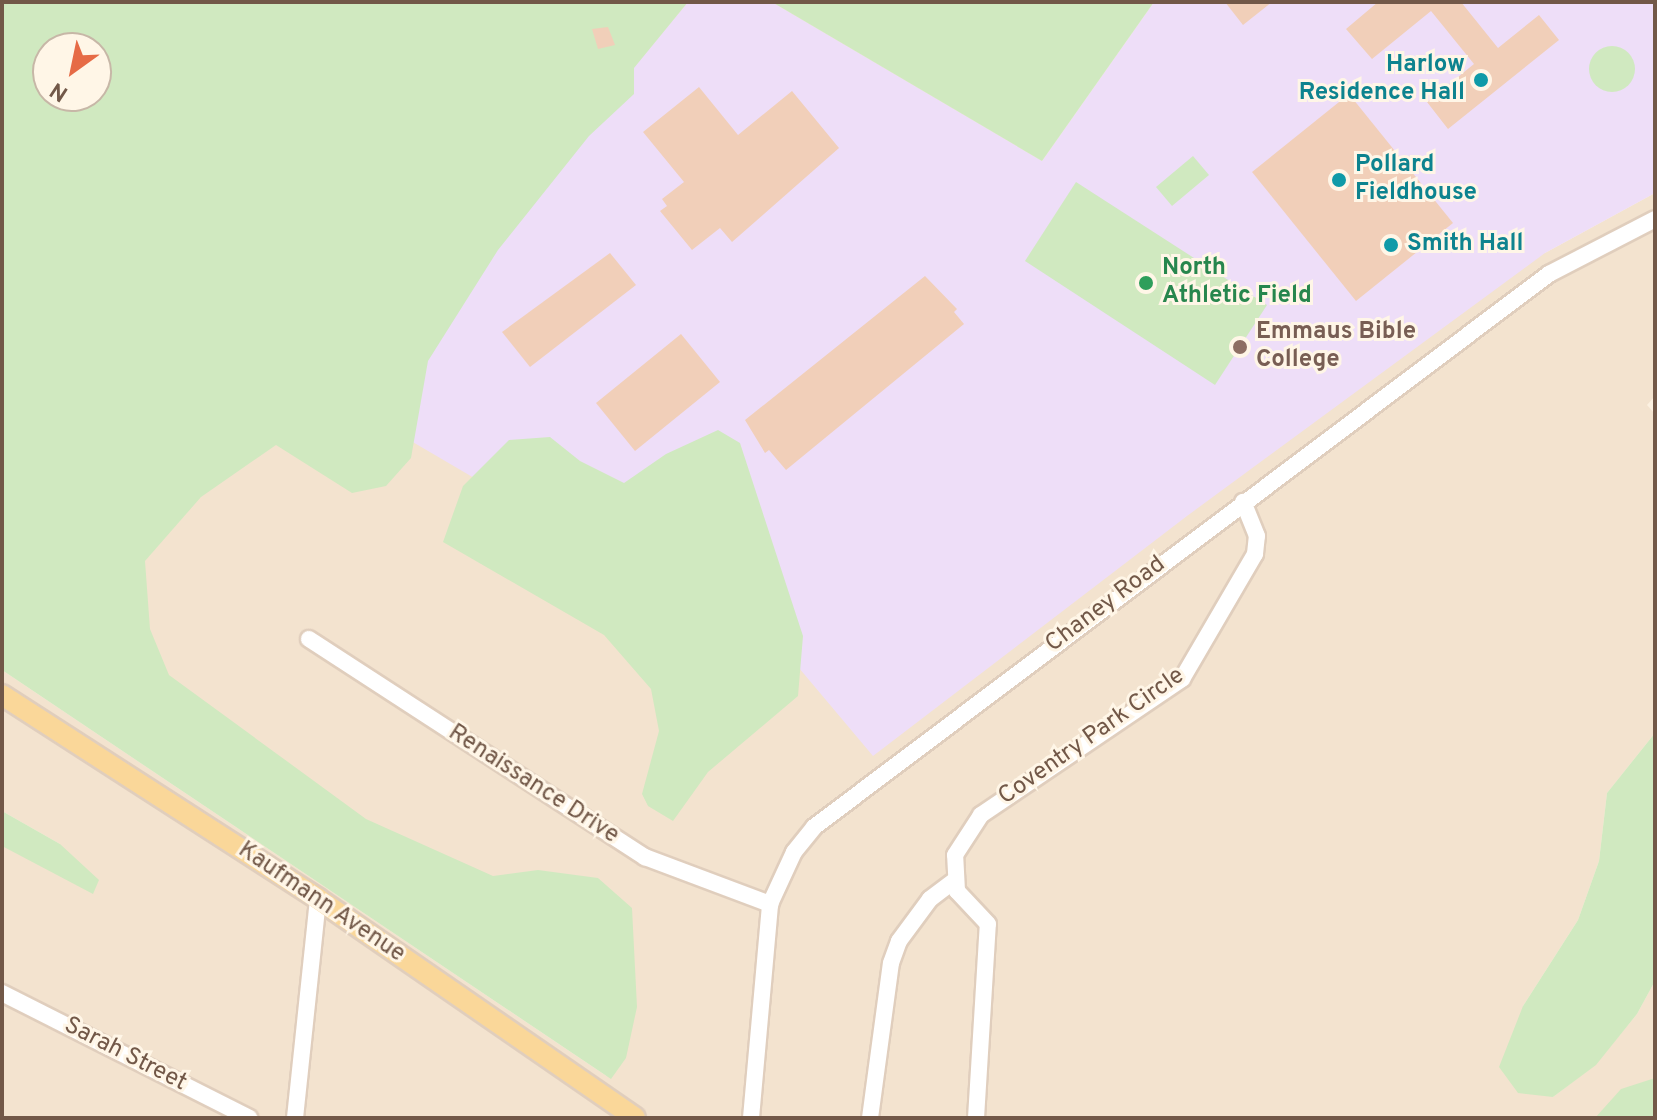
<!DOCTYPE html>
<style>
body{margin:0}
#map{position:relative;width:1657px;height:1120px;overflow:hidden;background:#fcf1e1;font-family:Overpass,sans-serif}
div>[style]{position:absolute}
.residential>*{inset:0;background:#f3e3cf}
.education>*{inset:0;background:#eedef8}
.green>*{inset:0;background:#d0e9c0}
.round{border-radius:50%}
.building>*{inset:0;background:#f1cfb9}
.roads{filter:drop-shadow(2px 0 #e0cebd) drop-shadow(-2px 0 #e0cebd) drop-shadow(0 2px #e0cebd) drop-shadow(0 -2px #e0cebd)}
.minor>*{height:16px;margin:-8px;padding:0 8px;transform-origin:8px;border-radius:8px;background:#fff}
.major>*{height:20px;margin:-10px;padding:0 10px;transform-origin:10px;border-radius:10px;background:#fad799}
.dots>*{width:22px;height:22px;translate:-50% -50%;box-sizing:border-box;border:4px solid #fff6e7;border-radius:50%}
span{translate:-50% -50%;white-space:nowrap;text-align:center;line-height:1.15;-webkit-text-stroke:6px #fff6e7;paint-order:stroke}
.culture-label{font-size:24px;color:#0d838f;font-weight:700}
.right{translate:-100% -50%;text-align:right}
.left{translate:0 -50%;text-align:left}
.leisure-label{font-size:24px;color:#27864d;font-weight:700}
.education-label{font-size:24px;color:#785e54;font-weight:700}
.street-label{font-size:24px;color:#725848}
.frame{position:absolute;inset:0;border:4px solid #725848;pointer-events:none}
.north{position:absolute;left:32px;top:32px;width:80px;height:80px;box-sizing:border-box;background:#fff6e7;border:2px solid #c7b7a7;border-radius:50%;rotate:213deg;font-size:22px;font-weight:700;line-height:32px;text-align:center;color:#725848}
.north::after{content:'';display:block;margin:auto;width:28px;height:36px;background:#e66b46;clip-path:polygon(50% 0,100% 100%,50% 72%,0 100%)}
</style>
<div id="map">
<div class="residential">
<i style="clip-path:polygon(688px 2px,772px 2px,1042px 161px,1545px 253px,1655px 193px,1655px 396px,1647px 405px,1655px 414px,1655px 733px,1607px 793px,1599px 861px,1578px 920px,1523px 1006px,1553px 1097px,1596px 1064px,1637px 1014px,1655px 981px,1655px 1118px,2px 1118px,2px 846px,60px 844px,2px 811px,2px 670px,608px 1077px,139px 666px,139px 490px,353px 407px)"></i>
</div>
<div class="education">
<i style="clip-path:polygon(688px 2px,772px 2px,1042px 161px,1154px 2px,1655px 2px,1655px 193px,1545px 253px,1187px 516px,873px 756px,799px 668px,353px 407px)"></i>
</div>
<div class="green">
<i style="clip-path:polygon(evenodd,2px 2px,688px 2px,634px 68px,634px 94px,589px 136px,498px 250px,428px 361px,411px 458px,386px 486px,352px 493px,276px 445px,201px 497px,145px 561px,150px 629px,169px 675px,366px 819px,493px 876px,538px 870px,598px 878px,632px 908px,637px 1007px,626px 1058px,611px 1079px,2px 670px,2px 2px,48px 48px,96px 48px,96px 96px,48px 96px,48px 48px)"></i>
<i style="clip-path:polygon(772px 2px,1154px 2px,1042px 161px)"></i>
<i class="round" style="left:1589px;top:46px;width:46px;height:46px"></i>
<i style="clip-path:polygon(1193px 156px,1209px 175px,1172px 206px,1156px 187px)"></i>
<i style="clip-path:polygon(1076px 182px,1267px 305px,1215px 385px,1025px 261px)"></i>
<i style="clip-path:polygon(718px 430px,740px 443px,803px 636px,798px 696px,708px 772px,673px 821px,648px 806px,642px 794px,659px 731px,651px 689px,604px 635px,443px 542px,463px 486px,509px 440px,550px 437px,580px 461px,624px 483px,666px 454px)"></i>
<i style="clip-path:polygon(1655px 733px,1655px 981px,1637px 1014px,1596px 1065px,1553px 1097px,1518px 1093px,1499px 1067px,1523px 1006px,1578px 920px,1599px 861px,1607px 793px)"></i>
<i style="clip-path:polygon(2px 811px,60px 844px,99px 880px,93px 894px,2px 846px)"></i>
<i style="clip-path:polygon(1655px 1078px,1655px 1118px,1595px 1118px,1621px 1089px)"></i>
</div>
<div class="building">
<i style="clip-path:polygon(1225px 2px,1272px 2px,1243px 25px)"></i>
<i style="clip-path:polygon(1378px 2px,1461px 2px,1498px 48px,1539px 15px,1559px 40px,1448px 129px,1427px 102px,1474px 64px,1431px 11px,1372px 59px,1346px 29px)"></i>
<i style="clip-path:polygon(608px 27px,615px 45px,598px 49px,592px 29px)"></i>
<i style="clip-path:polygon(699px 87px,738px 135px,792px 91px,839px 148px,732px 242px,720px 228px,692px 250px,660px 211px,667px 206px,662px 199px,684px 182px,643px 132px)"></i>
<i style="clip-path:polygon(1349px 94px,1453px 223px,1356px 301px,1252px 172px)"></i>
<i style="clip-path:polygon(610px 253px,636px 285px,530px 367px,502px 332px)"></i>
<i style="clip-path:polygon(925px 276px,957px 309px,954px 312px,964px 324px,786px 470px,769px 450px,765px 453px,745px 420px)"></i>
<i style="clip-path:polygon(681px 334px,720px 382px,635px 451px,596px 403px)"></i>
</div>
<div class="roads">
<div class="minor">
<i style="left:309px;top:639px;width:401px;rotate:33deg"></i>
<i style="left:645px;top:857px;width:134px;rotate:20.6deg"></i>
<i style="left:2px;top:993px;width:277px;rotate:26.8deg"></i>
<i style="left:295px;top:1118px;width:220px;rotate:-84deg"></i>
<i style="left:751px;top:1118px;width:215px;rotate:-84.9deg"></i>
<i style="left:770px;top:904px;width:57px;rotate:-65.2deg"></i>
<i style="left:794px;top:852px;width:32px;rotate:-51deg"></i>
<i style="left:814px;top:827px;width:920px;rotate:-36.96deg"></i>
<i style="left:1549px;top:274px;width:119px;rotate:-27.4deg"></i>
<i style="left:870px;top:1118px;width:156px;rotate:-82.3deg"></i>
<i style="left:891px;top:963px;width:23px;rotate:-70deg"></i>
<i style="left:899px;top:941px;width:52px;rotate:-53.6deg"></i>
<i style="left:930px;top:899px;width:30px;rotate:-37deg"></i>
<i style="left:976px;top:1118px;width:194px;rotate:-86.5deg"></i>
<i style="left:988px;top:924px;width:45px;rotate:-133.2deg"></i>
<i style="left:957px;top:891px;width:36px;rotate:-93deg"></i>
<i style="left:955px;top:855px;width:48px;rotate:-57deg"></i>
<i style="left:981px;top:815px;width:243px;rotate:-34.1deg"></i>
<i style="left:1182px;top:679px;width:145px;rotate:-59.7deg"></i>
<i style="left:1255px;top:554px;width:18px;rotate:-84deg"></i>
<i style="left:1257px;top:536px;width:37px;rotate:-112deg"></i>
</div>
<div class="major">
<i style="left:2px;top:695px;width:376px;rotate:32.8deg"></i>
<i style="left:318px;top:899px;width:385px;rotate:34.6deg"></i>
</div>
</div>
<div class="dots">
<i style="left:1481px;top:80px;background:#0f9aa8"></i>
<i style="left:1339px;top:180px;background:#0f9aa8"></i>
<i style="left:1391px;top:245px;background:#0f9aa8"></i>
<i style="left:1146px;top:283px;background:#2e9e5b"></i>
<i style="left:1240px;top:347px;background:#8d6e63"></i>
</div>
<div class="culture-label">
<span class="right" style="left:1465px;top:80px">Harlow<br>Residence Hall</span>
<span class="left" style="left:1355px;top:180px">Pollard<br>Fieldhouse</span>
<span class="left" style="left:1407px;top:245px">Smith Hall</span>
</div>
<div class="leisure-label">
<span class="left" style="left:1162px;top:283px">North<br>Athletic Field</span>
</div>
<div class="education-label">
<span class="left" style="left:1256px;top:347px">Emmaus Bible<br>College</span>
</div>
<div class="street-label">
<span style="left:1106px;top:605px;rotate:-37deg">Chaney Road</span>
<span style="left:1092px;top:737px;rotate:-35deg">Coventry Park Circle</span>
<span style="left:533px;top:785px;rotate:33deg">Renaissance Drive</span>
<span style="left:321px;top:903px;rotate:34deg">Kaufmann Avenue</span>
<span style="left:125px;top:1055px;rotate:27deg">Sarah Street</span>
</div>
<div class="frame"></div>
<div class="north">N</div>
</div>
